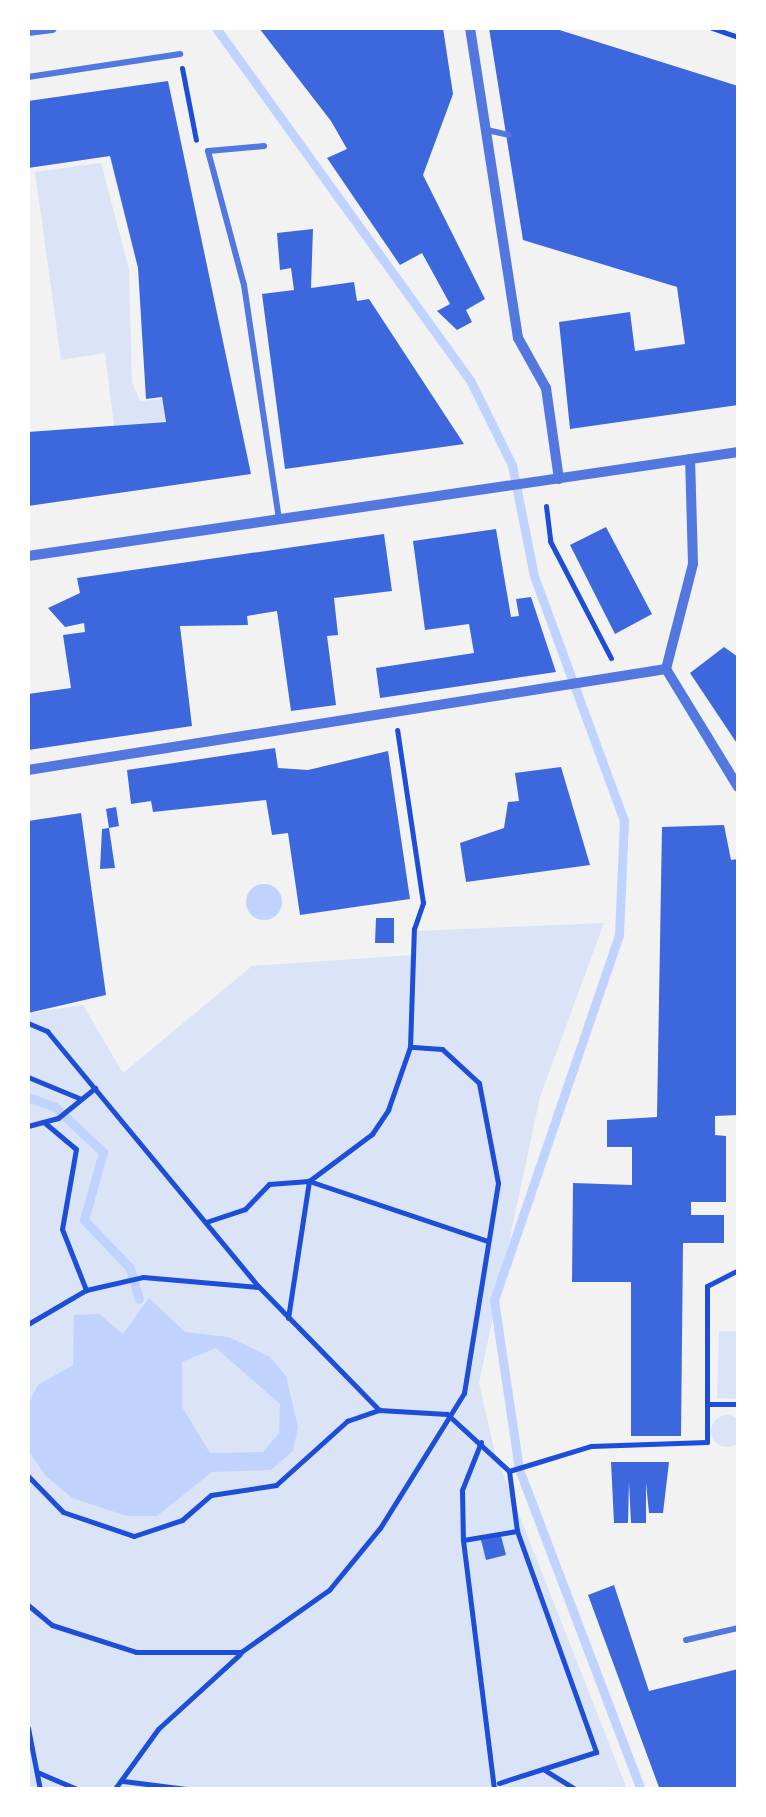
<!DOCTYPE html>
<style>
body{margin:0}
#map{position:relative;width:766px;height:1817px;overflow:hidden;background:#f2f2f2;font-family:"Nunito Sans",sans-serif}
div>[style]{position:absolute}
.green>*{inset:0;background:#dbe4f7}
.round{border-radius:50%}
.water>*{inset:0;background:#bfd3fe}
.stream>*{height:9px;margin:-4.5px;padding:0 4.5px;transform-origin:4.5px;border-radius:4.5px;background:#bfd3fe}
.building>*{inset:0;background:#3d67dc}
.path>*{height:5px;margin:-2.5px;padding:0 2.5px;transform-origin:2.5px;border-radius:2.5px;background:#1d4ed8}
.service>*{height:6px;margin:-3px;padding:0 3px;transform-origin:3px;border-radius:3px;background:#5277de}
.pedestrian>*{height:9px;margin:-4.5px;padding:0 4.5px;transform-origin:4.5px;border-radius:4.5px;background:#5277de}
.minor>*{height:10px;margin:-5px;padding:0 5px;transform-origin:5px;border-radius:5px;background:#5277de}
span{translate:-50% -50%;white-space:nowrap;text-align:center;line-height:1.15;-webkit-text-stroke:8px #fff;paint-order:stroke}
.frame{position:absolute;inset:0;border:30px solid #fff;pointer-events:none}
</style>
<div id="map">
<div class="green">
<i style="clip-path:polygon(101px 163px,129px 269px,132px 382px,140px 401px,162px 399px,165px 421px,114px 426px,105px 353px,61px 360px,35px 172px)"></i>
<i style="clip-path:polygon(604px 923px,540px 1097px,479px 1383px,495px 1453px,627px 1789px,28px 1789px,28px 1013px,83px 1005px,123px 1073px,252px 966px,413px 955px,414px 931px)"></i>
<i style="clip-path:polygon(719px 1331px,738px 1331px,738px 1399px,717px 1398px)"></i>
<i class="round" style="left:711px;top:1415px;width:32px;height:32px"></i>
</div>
<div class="water">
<i class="round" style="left:246px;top:884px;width:36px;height:36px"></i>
<i style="clip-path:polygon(evenodd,149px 1298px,185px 1332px,229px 1337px,270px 1357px,286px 1376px,298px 1427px,293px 1451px,271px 1470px,212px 1472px,157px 1516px,127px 1516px,72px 1498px,45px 1475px,28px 1450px,28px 1405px,38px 1385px,73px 1365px,74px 1315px,99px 1314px,123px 1334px,149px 1298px,216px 1348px,280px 1404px,279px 1433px,263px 1452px,210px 1453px,182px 1407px,182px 1362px,216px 1348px)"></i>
</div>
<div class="stream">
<i style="left:216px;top:28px;width:436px;rotate:54.2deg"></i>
<i style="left:471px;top:382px;width:93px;rotate:63.7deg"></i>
<i style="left:512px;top:465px;width:113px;rotate:78.8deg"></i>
<i style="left:534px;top:576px;width:260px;rotate:69.8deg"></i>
<i style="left:624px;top:820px;width:115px;rotate:92.5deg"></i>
<i style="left:619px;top:935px;width:386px;rotate:108.9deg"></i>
<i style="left:494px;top:1300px;width:171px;rotate:81.6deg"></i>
<i style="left:519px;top:1469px;width:343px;rotate:69.2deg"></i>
<i style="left:28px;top:1097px;width:29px;rotate:20deg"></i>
<i style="left:55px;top:1107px;width:66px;rotate:43.2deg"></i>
<i style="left:103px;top:1152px;width:71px;rotate:105.6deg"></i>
<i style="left:84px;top:1220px;width:66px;rotate:46.2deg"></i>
<i style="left:130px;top:1268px;width:32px;rotate:74deg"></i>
</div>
<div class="building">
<i style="clip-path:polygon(259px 28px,443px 28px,453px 94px,423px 175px,485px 299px,466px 310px,472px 322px,457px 330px,437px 311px,450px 304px,422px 253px,400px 265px,327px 158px,347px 149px,331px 121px)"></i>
<i style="clip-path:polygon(489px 28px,553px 28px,738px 86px,738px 405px,570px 429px,559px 322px,630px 312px,635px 351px,685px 344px,677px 287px,523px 240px)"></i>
<i style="clip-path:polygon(168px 81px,251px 474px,28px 506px,28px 432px,166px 422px,162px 397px,146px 399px,138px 268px,110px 156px,28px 168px,28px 101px)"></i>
<i style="clip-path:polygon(313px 229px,311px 288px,354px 282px,357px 301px,369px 299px,464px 444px,285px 469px,262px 294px,294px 290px,291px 268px,280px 270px,277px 233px)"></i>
<i style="clip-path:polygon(606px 527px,652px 614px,615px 634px,570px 545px)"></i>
<i style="clip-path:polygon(496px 529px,511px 617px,519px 616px,516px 599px,531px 597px,556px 672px,380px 698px,376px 668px,474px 653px,469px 624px,425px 630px,413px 541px)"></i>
<i style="clip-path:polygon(384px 534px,392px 591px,334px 598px,338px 635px,327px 636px,336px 705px,291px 711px,277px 611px,247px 616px,248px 625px,180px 626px,192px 726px,28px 750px,28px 694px,71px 688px,63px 635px,85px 632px,84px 623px,65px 627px,48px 608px,80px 593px,77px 578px)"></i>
<i style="clip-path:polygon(724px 647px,738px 657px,738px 745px,690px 673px)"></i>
<i style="clip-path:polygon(275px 748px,278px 768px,308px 770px,388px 751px,410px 899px,300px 915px,288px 833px,272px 835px,266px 800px,153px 812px,151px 801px,131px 804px,127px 770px)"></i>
<i style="clip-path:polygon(561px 767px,590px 865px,466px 882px,460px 843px,504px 828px,508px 802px,519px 801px,515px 773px)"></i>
<i style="clip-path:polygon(116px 807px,119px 826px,109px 828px,106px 809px)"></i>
<i style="clip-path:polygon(81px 813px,106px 995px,28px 1013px,28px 821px)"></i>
<i style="clip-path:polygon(724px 825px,731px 860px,738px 859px,738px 1115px,715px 1116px,715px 1135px,726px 1136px,726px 1202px,691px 1202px,691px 1215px,724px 1215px,724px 1243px,683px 1243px,681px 1436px,631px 1436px,631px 1282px,572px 1282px,573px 1183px,632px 1185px,632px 1147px,607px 1147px,607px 1120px,657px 1117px,662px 827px)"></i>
<i style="clip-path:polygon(109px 828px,115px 868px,100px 869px,102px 829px)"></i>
<i style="clip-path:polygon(376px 918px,394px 918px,394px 943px,375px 943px)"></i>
<i style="clip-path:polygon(611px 1462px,669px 1462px,663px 1513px,649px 1513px,646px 1483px,646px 1523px,631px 1523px,629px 1482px,628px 1523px,614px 1523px)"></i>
<i style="clip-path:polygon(501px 1536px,506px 1555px,486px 1560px,481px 1540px)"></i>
<i style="clip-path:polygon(614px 1585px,649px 1691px,738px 1669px,738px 1790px,660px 1790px,588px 1595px)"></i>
</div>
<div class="path">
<i style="left:712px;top:28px;width:28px;rotate:19deg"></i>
<i style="left:182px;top:68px;width:73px;rotate:79deg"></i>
<i style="left:546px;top:506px;width:35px;rotate:83deg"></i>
<i style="left:550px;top:541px;width:132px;rotate:62.5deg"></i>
<i style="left:28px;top:1023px;width:21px;rotate:23deg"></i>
<i style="left:47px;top:1031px;width:332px;rotate:50.4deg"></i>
<i style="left:259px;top:1287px;width:172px;rotate:45.7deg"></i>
<i style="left:28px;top:1077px;width:57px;rotate:22.5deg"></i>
<i style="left:45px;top:1123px;width:40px;rotate:40deg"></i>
<i style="left:76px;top:1149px;width:81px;rotate:99.9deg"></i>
<i style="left:62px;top:1229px;width:66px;rotate:68.5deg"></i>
<i style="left:28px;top:1126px;width:31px;rotate:-15deg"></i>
<i style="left:58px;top:1118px;width:48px;rotate:-39deg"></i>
<i style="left:206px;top:1222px;width:41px;rotate:-18.4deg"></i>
<i style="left:245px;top:1209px;width:35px;rotate:-46deg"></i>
<i style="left:269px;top:1184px;width:40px;rotate:-4.3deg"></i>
<i style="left:309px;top:1181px;width:79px;rotate:-36.7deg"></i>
<i style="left:372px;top:1134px;width:29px;rotate:-56deg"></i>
<i style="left:388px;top:1110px;width:67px;rotate:-70.8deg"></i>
<i style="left:410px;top:1047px;width:118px;rotate:-88.1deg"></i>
<i style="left:414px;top:929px;width:28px;rotate:-71deg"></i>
<i style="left:423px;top:903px;width:175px;rotate:-98.5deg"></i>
<i style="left:288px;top:1318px;width:139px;rotate:-81.3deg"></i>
<i style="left:309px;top:1181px;width:188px;rotate:18.6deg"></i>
<i style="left:28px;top:1324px;width:67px;rotate:-30.4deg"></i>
<i style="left:86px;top:1290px;width:58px;rotate:-12.8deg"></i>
<i style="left:143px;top:1277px;width:115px;rotate:5deg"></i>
<i style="left:707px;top:1404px;width:31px"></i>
<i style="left:481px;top:1442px;width:52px;rotate:111.6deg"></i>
<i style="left:462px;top:1490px;width:50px;rotate:88.9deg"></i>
<i style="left:463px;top:1540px;width:252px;rotate:82.9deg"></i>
<i style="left:509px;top:1471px;width:86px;rotate:-17deg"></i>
<i style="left:591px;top:1446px;width:116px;rotate:-2deg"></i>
<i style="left:707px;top:1442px;width:156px;rotate:-90deg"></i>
<i style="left:707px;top:1286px;width:35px;rotate:-27deg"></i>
<i style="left:28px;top:1476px;width:50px;rotate:45.8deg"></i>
<i style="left:63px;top:1512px;width:75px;rotate:18.7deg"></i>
<i style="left:134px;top:1536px;width:51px;rotate:-18.4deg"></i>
<i style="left:182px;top:1520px;width:38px;rotate:-41deg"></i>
<i style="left:211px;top:1495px;width:66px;rotate:-8.7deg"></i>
<i style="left:276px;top:1485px;width:96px;rotate:-42deg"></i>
<i style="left:347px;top:1421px;width:34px;rotate:-19deg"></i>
<i style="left:379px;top:1410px;width:68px;rotate:3.4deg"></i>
<i style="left:447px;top:1414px;width:84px;rotate:42.6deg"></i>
<i style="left:509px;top:1471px;width:61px;rotate:82.4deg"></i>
<i style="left:517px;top:1531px;width:235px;rotate:70.3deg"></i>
<i style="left:596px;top:1752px;width:102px;rotate:162.3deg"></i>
<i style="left:463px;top:1540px;width:55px;rotate:-9.5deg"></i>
<i style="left:28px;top:1605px;width:31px;rotate:40deg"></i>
<i style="left:52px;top:1625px;width:88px;rotate:17.8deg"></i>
<i style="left:136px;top:1652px;width:105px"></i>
<i style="left:241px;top:1652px;width:108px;rotate:-35.2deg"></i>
<i style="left:329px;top:1590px;width:80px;rotate:-50.6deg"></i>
<i style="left:380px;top:1528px;width:159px;rotate:-58.1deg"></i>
<i style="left:464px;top:1393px;width:213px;rotate:-80.8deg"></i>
<i style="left:498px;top:1183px;width:102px;rotate:-100.8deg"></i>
<i style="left:479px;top:1083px;width:50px;rotate:-137.4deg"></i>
<i style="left:442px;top:1049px;width:32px;rotate:-176deg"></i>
<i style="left:28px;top:1728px;width:63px;rotate:79deg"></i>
<i style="left:543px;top:1769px;width:39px;rotate:32deg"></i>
<i style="left:37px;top:1772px;width:46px;rotate:23.2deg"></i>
<i style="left:123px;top:1781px;width:72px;rotate:7.2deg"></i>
<i style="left:114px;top:1790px;width:75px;rotate:-54.2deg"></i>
<i style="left:158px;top:1729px;width:111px;rotate:-42.4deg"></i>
</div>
<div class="service">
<i style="left:28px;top:77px;width:154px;rotate:-8.6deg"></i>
<i style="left:487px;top:130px;width:22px;rotate:13deg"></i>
<i style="left:264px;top:146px;width:56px;rotate:174.9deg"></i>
<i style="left:208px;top:151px;width:139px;rotate:75deg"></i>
<i style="left:244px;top:285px;width:236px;rotate:81.5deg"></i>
<i style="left:686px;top:1640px;width:53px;rotate:-13deg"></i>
</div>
<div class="pedestrian">
<i style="left:28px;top:31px;width:24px;rotate:-7deg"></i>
</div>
<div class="minor">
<i style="left:470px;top:28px;width:314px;rotate:81.2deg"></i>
<i style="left:518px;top:338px;width:57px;rotate:60.8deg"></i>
<i style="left:546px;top:388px;width:92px;rotate:81.9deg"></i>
<i style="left:28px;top:556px;width:718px;rotate:-8.33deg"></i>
<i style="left:666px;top:669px;width:108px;rotate:-75.6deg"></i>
<i style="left:693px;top:564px;width:105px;rotate:-91.6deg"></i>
<i style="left:666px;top:669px;width:138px;rotate:58.6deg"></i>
<i style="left:28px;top:770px;width:646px;rotate:-9deg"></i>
</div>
<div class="frame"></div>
</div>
